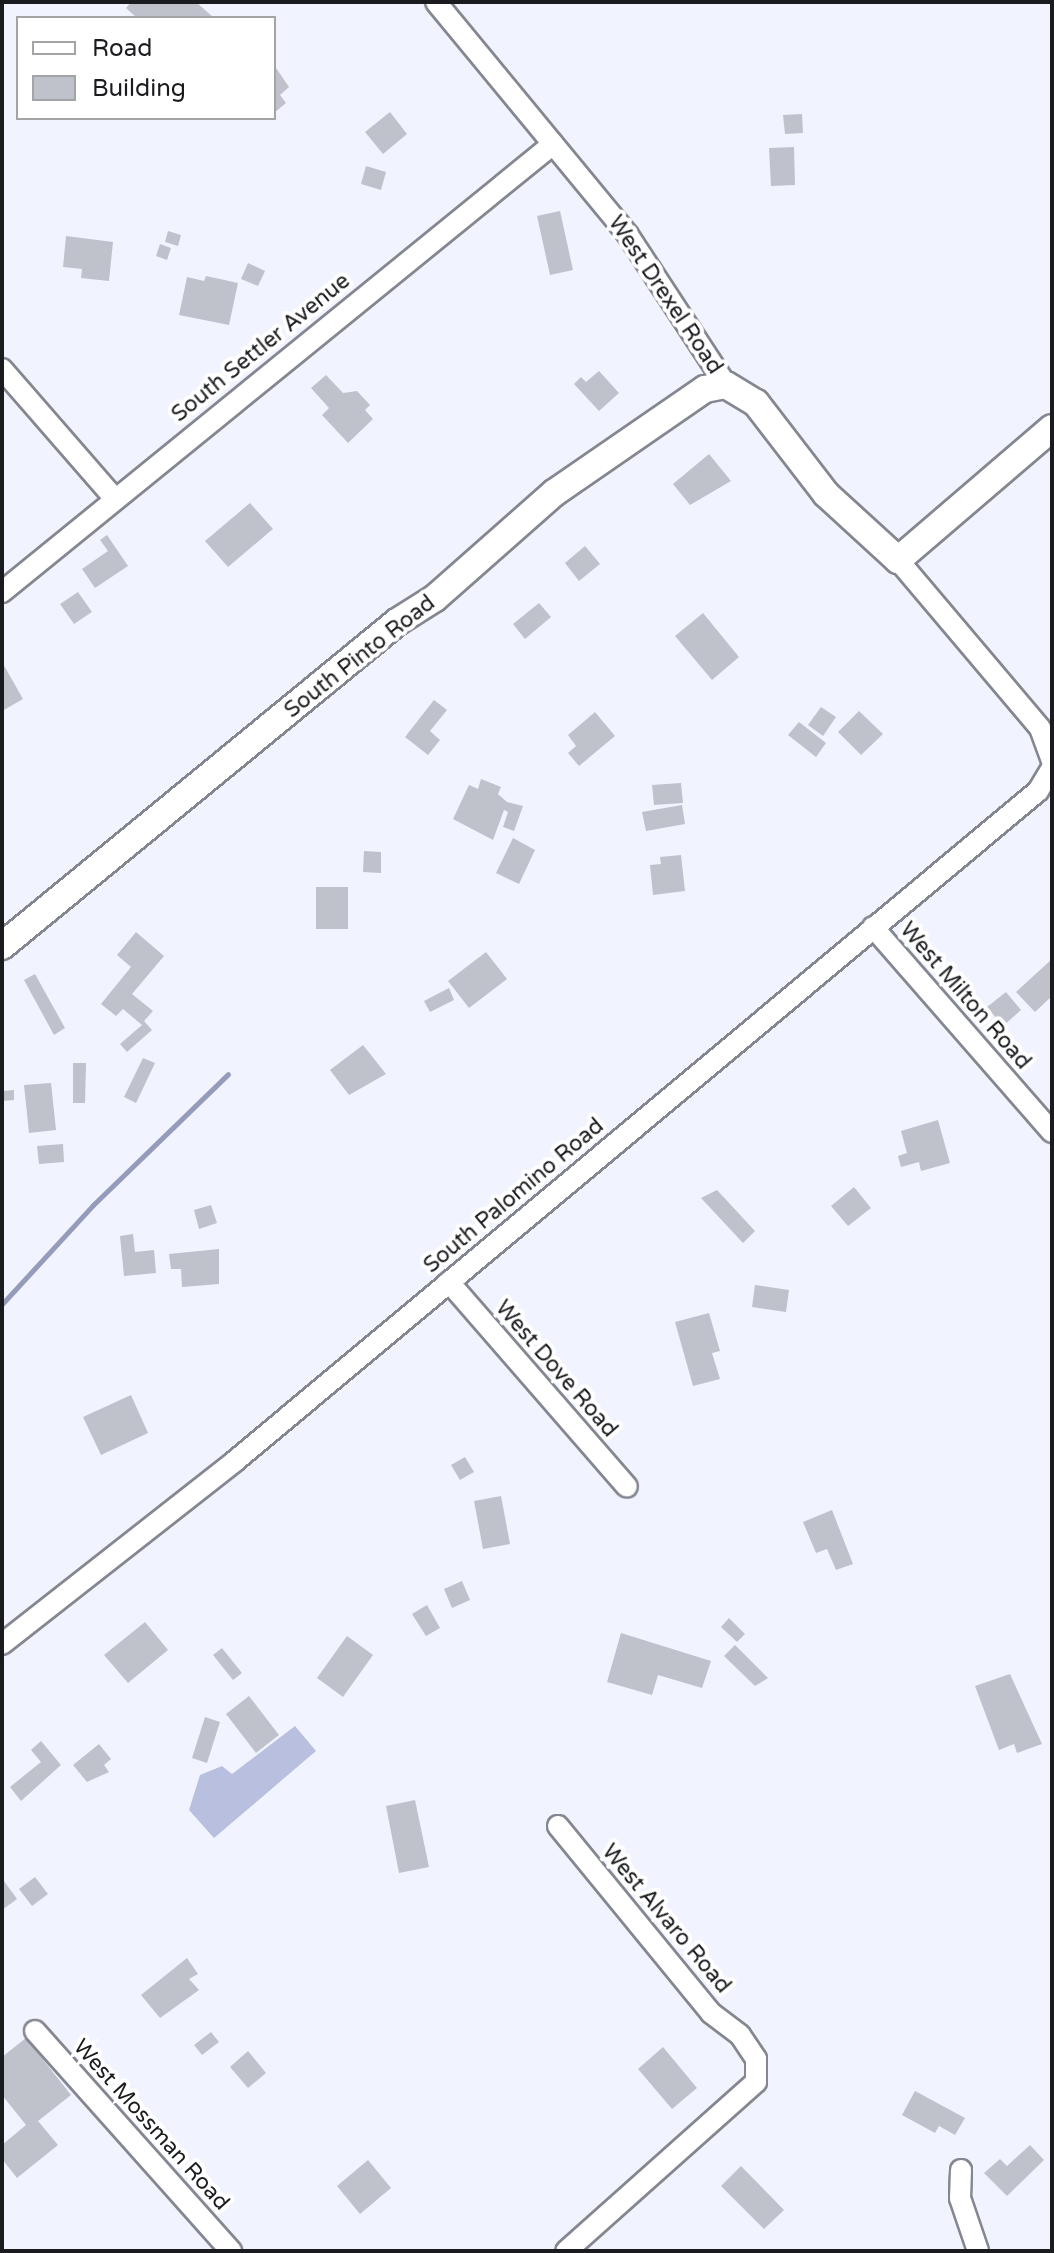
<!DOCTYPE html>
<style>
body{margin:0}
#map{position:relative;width:1054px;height:2253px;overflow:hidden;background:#f1f4fe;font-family:"Varela Round",sans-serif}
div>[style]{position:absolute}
.green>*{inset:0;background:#b8bfdf}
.stream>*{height:5px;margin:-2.5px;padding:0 2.5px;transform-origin:2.5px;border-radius:2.5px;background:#959bba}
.building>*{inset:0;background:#bfc1cb}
.roads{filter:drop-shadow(2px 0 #858790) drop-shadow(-2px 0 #858790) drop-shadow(0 2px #858790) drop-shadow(0 -2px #858790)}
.street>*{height:20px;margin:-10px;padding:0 10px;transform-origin:10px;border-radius:10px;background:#fff}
.secondary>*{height:26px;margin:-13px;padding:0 13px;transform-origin:13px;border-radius:13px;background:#fff}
span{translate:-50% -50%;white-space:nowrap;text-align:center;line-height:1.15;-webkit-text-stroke:8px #fff;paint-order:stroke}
.street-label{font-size:22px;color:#1a1b1e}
.frame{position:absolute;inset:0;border:4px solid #1a1b1e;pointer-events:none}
.legend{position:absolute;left:16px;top:16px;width:260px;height:104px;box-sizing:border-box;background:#fff;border:2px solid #a3a4a5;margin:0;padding:10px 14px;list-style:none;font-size:24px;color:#1a1b1e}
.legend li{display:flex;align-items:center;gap:16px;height:40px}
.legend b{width:40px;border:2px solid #a3a4a5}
</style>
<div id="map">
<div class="green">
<i style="clip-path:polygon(295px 1726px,316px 1751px,214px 1838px,189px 1810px,200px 1775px,222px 1766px,232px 1774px)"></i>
</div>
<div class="stream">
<i style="left:2px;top:1304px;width:134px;rotate:-47.4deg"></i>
<i style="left:93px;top:1205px;width:188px;rotate:-44.1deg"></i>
</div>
<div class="building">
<i style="clip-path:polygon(131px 2px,196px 2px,214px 18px,137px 18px,126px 8px)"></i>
<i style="clip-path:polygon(274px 65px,289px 87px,280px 95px,286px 103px,274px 113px)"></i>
<i style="clip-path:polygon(390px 112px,407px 134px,383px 154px,365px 132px)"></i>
<i style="clip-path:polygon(802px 114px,803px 133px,785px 134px,783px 115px)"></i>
<i style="clip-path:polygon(794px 147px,795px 185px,771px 186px,769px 148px)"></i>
<i style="clip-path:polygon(366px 166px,386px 172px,381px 190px,361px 184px)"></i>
<i style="clip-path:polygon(560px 211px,573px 270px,550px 275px,537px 216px)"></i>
<i style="clip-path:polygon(168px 231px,181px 235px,178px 246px,165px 242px)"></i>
<i style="clip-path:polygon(66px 236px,113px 242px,109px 281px,81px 278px,82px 269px,63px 267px)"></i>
<i style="clip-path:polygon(160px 244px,171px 248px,167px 260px,156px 256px)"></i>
<i style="clip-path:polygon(248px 263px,265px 271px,258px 286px,241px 279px)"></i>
<i style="clip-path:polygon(206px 276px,238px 283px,229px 325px,179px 315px,187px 277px,204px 281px)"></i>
<i style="clip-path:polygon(599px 371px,619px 393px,599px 411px,574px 384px,581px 377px,586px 382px)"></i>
<i style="clip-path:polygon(326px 375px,343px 393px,357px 391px,370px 405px,365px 410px,373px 419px,348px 443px,322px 415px,329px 408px,311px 388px)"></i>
<i style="clip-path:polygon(709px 454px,731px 481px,690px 505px,673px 484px)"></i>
<i style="clip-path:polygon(250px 503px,273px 529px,228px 567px,205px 541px)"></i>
<i style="clip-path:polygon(107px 535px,128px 566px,95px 588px,82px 569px,108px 551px,100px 540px)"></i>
<i style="clip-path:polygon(585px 546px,600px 564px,579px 581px,565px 563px)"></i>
<i style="clip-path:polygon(78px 592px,92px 612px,74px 624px,60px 604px)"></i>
<i style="clip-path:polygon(539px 603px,551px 617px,525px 639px,513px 624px)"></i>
<i style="clip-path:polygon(703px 613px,739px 657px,712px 680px,675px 636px)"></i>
<i style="clip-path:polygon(2px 662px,23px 699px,2px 711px)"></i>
<i style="clip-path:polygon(434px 700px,447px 710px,430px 731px,440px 740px,428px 755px,405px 737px)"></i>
<i style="clip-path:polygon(821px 707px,836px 717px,823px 736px,808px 725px)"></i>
<i style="clip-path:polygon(859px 711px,883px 734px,861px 755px,838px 732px)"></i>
<i style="clip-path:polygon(595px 712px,615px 736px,579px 766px,568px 753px,576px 746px,568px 735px)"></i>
<i style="clip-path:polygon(799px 722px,826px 743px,816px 757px,788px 735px)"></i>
<i style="clip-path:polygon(481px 779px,501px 787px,498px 794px,507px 802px,523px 806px,514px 831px,503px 827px,508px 812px,504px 810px,493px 840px,453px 819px,469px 785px,478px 789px)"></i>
<i style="clip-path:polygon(681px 783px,683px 803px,654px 805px,652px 785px)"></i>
<i style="clip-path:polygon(682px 805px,685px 824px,646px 831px,642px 812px)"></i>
<i style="clip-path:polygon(513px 838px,535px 850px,519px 884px,496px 873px)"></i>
<i style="clip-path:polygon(364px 851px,381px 852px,381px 873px,363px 872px)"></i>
<i style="clip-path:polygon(681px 855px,685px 891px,653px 895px,650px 865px,661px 864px,660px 857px)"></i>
<i style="clip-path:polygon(316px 887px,348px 887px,348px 929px,316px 929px)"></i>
<i style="clip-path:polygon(136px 932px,164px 956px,132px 994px,153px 1011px,144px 1021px,152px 1030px,127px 1052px,120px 1044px,142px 1025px,123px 1009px,116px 1016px,101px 1004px,131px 967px,117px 955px)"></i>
<i style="clip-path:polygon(486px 952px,507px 979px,469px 1008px,448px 981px)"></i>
<i style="clip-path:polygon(1052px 959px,1052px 996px,1035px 1012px,1016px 992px)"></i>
<i style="clip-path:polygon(35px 974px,65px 1028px,54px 1035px,24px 980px)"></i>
<i style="clip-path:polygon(449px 988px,454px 1000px,430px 1012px,424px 1001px)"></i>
<i style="clip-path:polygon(1006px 992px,1021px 1010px,1003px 1026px,987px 1007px)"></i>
<i style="clip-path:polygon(363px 1045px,386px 1074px,349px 1095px,330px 1070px)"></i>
<i style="clip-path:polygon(143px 1058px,155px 1063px,136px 1103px,124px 1097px)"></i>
<i style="clip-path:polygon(73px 1063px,86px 1063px,85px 1103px,73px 1103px)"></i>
<i style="clip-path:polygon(51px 1083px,56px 1130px,29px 1133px,24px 1085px)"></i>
<i style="clip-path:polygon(14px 1090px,14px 1100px,2px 1101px,2px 1091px)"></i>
<i style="clip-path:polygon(938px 1120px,950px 1163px,921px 1171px,919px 1162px,901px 1167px,898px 1156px,907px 1153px,901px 1131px)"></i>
<i style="clip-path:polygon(63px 1144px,64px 1162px,39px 1164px,37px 1146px)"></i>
<i style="clip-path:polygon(854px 1187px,871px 1208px,848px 1226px,831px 1206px)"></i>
<i style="clip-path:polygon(717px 1190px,755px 1231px,743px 1243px,701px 1198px)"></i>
<i style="clip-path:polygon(211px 1205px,217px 1223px,199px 1229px,194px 1210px)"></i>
<i style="clip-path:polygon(133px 1234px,135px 1252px,154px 1250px,156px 1273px,124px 1276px,120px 1236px)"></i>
<i style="clip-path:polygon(219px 1249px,219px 1284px,182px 1287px,181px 1269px,171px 1269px,169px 1254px)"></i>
<i style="clip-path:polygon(755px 1285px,789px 1290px,786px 1312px,752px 1307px)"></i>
<i style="clip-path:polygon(709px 1313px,720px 1351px,712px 1353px,720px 1379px,693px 1386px,675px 1322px)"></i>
<i style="clip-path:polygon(131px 1395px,148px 1433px,101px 1455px,83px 1417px)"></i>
<i style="clip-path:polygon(465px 1457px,474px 1472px,460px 1480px,451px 1465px)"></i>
<i style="clip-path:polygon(501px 1496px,510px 1544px,483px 1549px,474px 1501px)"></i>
<i style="clip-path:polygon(832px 1510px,853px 1564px,836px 1570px,827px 1549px,816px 1553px,803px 1522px)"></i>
<i style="clip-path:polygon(462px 1581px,470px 1600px,452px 1608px,444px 1589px)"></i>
<i style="clip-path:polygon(427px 1605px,440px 1628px,426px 1636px,412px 1614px)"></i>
<i style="clip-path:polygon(729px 1618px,745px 1634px,737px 1642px,721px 1627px)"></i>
<i style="clip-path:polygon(145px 1622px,168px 1650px,128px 1683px,104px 1655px)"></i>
<i style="clip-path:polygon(621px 1633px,711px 1661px,702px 1688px,658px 1675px,652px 1695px,607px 1682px)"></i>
<i style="clip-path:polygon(347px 1636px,373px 1655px,343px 1697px,317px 1678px)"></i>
<i style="clip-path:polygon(735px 1645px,768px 1678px,755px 1686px,724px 1656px)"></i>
<i style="clip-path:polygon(222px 1648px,242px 1673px,233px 1680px,213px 1655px)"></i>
<i style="clip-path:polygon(1010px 1674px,1042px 1744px,1017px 1753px,1014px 1744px,999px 1750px,975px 1686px)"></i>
<i style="clip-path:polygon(249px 1696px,279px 1735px,256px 1753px,226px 1714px)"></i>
<i style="clip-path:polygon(205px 1717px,220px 1722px,207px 1763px,192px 1758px)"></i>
<i style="clip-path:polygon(41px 1741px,61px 1765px,21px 1801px,10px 1787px,41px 1762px,31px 1750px)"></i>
<i style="clip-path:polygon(99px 1744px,111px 1759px,104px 1765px,109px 1772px,87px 1782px,73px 1765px)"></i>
<i style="clip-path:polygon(415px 1800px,429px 1867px,399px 1873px,386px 1806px)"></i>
<i style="clip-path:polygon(35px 1877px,48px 1894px,32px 1906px,19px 1889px)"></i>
<i style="clip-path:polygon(4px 1881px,17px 1899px,2px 1910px,2px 1882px)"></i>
<i style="clip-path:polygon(187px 1958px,198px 1974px,189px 1979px,199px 1990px,160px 2018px,141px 1995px)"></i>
<i style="clip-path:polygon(211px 2032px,219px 2042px,202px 2055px,194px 2045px)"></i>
<i style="clip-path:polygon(26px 2038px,71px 2095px,38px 2121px,58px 2145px,17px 2178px,2px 2159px,2px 2145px,26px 2125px,2px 2095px,2px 2057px)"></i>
<i style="clip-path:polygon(663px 2047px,697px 2088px,672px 2109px,638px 2069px)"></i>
<i style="clip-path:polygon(248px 2051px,266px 2073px,248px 2088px,230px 2067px)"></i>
<i style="clip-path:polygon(915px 2091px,965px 2118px,955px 2135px,939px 2126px,935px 2133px,902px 2115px)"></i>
<i style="clip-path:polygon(1030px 2145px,1044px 2160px,1007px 2196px,984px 2173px,1000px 2159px,1007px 2166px)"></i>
<i style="clip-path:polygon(368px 2160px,391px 2188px,360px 2214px,337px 2186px)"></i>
<i style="clip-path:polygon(741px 2166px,784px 2210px,764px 2229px,721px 2186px)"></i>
</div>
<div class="roads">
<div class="street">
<i style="left:436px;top:2px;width:302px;rotate:50.5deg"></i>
<i style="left:628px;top:235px;width:179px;rotate:56.8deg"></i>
<i style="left:2px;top:369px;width:171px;rotate:49deg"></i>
<i style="left:898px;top:560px;width:220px;rotate:49.8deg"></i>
<i style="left:1040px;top:728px;width:35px;rotate:70deg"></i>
<i style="left:2px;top:592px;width:710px;rotate:-39.11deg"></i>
<i style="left:873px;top:927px;width:272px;rotate:48.9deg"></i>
<i style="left:449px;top:1282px;width:271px;rotate:49deg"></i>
<i style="left:2px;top:1644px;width:296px;rotate:-38.1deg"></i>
<i style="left:235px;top:1461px;width:1046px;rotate:-39.84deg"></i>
<i style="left:1038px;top:791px;width:27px;rotate:-59deg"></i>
<i style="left:558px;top:1826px;width:242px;rotate:50.7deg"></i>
<i style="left:711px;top:2013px;width:36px;rotate:37deg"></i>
<i style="left:740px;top:2035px;width:29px;rotate:56deg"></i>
<i style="left:756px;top:2059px;width:23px;rotate:90deg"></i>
<i style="left:756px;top:2082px;width:254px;rotate:138.3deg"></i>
<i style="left:35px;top:2031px;width:295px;rotate:48.3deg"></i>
<i style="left:961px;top:2170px;width:28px;rotate:92deg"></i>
<i style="left:960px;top:2198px;width:56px;rotate:71.2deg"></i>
</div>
<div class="secondary">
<i style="left:2px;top:946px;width:511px;rotate:-39.36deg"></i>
<i style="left:397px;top:622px;width:45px;rotate:-32.3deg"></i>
<i style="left:435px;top:598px;width:159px;rotate:-41.4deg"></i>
<i style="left:554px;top:493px;width:183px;rotate:-34.6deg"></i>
<i style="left:705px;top:389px;width:21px;rotate:-11deg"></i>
<i style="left:726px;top:385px;width:35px;rotate:31deg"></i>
<i style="left:756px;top:403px;width:115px;rotate:52.4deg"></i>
<i style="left:826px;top:494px;width:98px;rotate:42.5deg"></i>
<i style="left:898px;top:560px;width:203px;rotate:-40.6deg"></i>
</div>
</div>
<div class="street-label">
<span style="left:665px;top:295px;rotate:56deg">West Drexel Road</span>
<span style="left:261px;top:348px;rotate:-39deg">South Settler Avenue</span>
<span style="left:360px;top:657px;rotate:-38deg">South Pinto Road</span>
<span style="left:965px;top:996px;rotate:49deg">West Milton Road</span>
<span style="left:514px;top:1196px;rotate:-40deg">South Palomino Road</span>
<span style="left:556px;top:1369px;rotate:49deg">West Dove Road</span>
<span style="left:666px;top:1919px;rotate:50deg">West Alvaro Road</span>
<span style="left:151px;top:2125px;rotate:48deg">West Mossman Road</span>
</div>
<div class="frame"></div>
<ul class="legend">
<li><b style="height:10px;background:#fff"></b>Road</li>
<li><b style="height:22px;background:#bfc1cb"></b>Building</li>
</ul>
</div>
